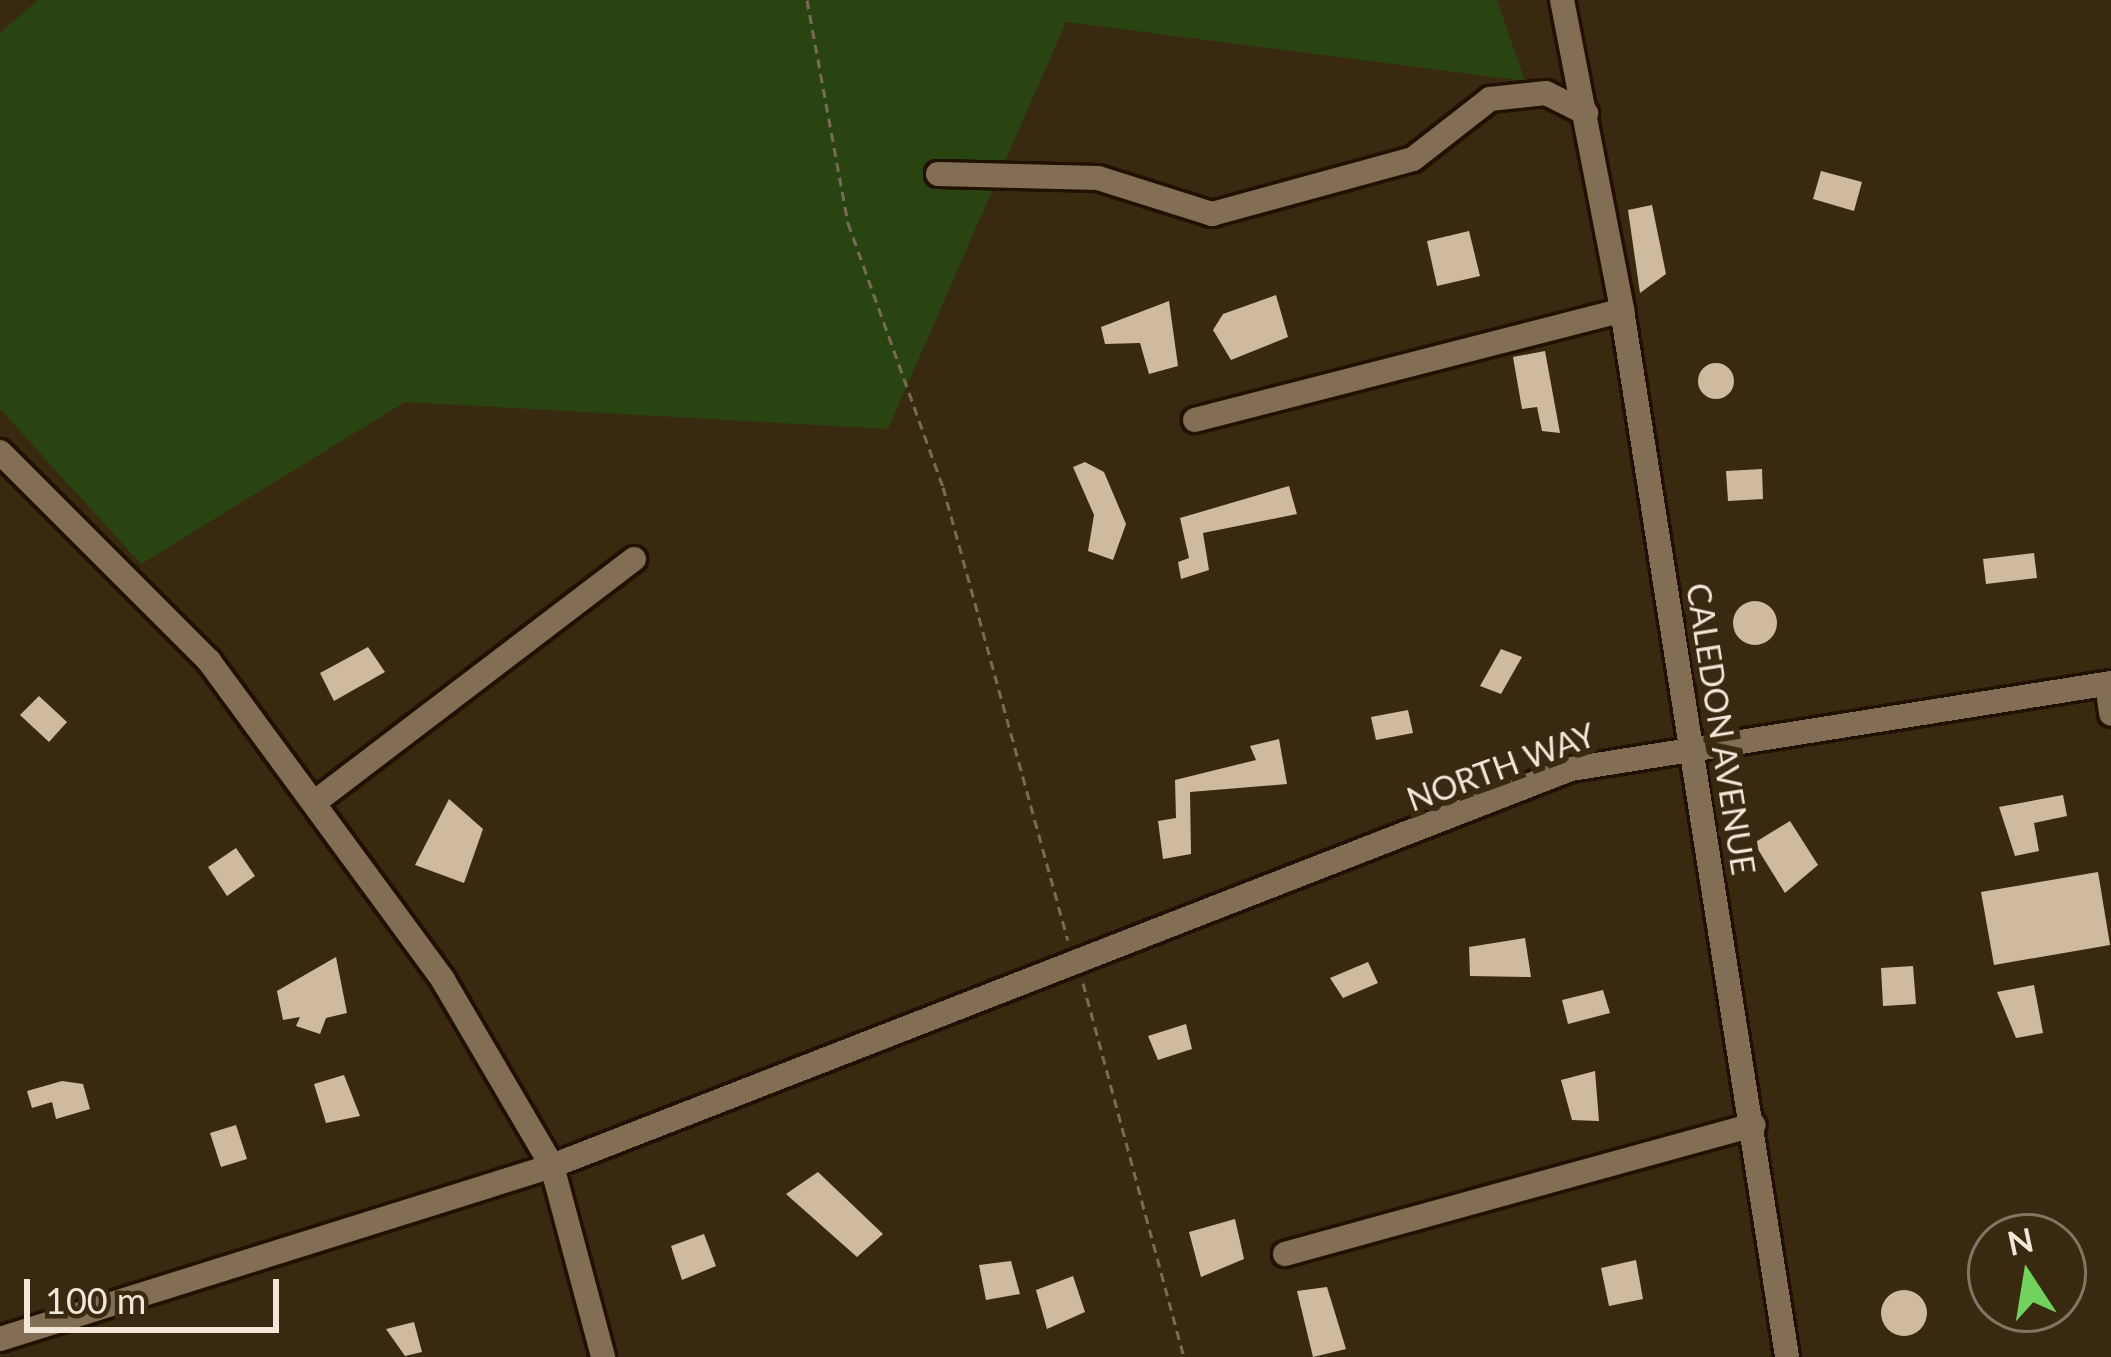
<!DOCTYPE html>
<style>
body{margin:0}
#map{position:relative;width:2111px;height:1357px;overflow:hidden;background:#3a2911;font-family:Lato,sans-serif}
div>[style]{position:absolute}
.green>*{inset:0;background:#294410}
.building>*{inset:0;background:#d0ba9f}
.round{border-radius:50%}
.path>*{height:3px;margin-top:-1.5px;transform-origin:0;background:repeating-linear-gradient(90deg,#796a56 0 9px,transparent 0 15px)}
.roads{filter:drop-shadow(3px 0 #211100) drop-shadow(-3px 0 #211100) drop-shadow(0 3px #211100) drop-shadow(0 -3px #211100)}
.minor>*{height:24px;margin:-12px;padding:0 12px;transform-origin:12px;border-radius:12px;background:#836e55}
span{translate:-50% -50%;white-space:nowrap;text-align:center;line-height:1.15;-webkit-text-stroke:12px #3a2911;paint-order:stroke}
.street-label{font-size:33px;color:#f1e6d8}
.north{position:absolute;left:1967px;top:1213px;width:120px;height:120px;box-sizing:border-box;background:#3a2911;border:3px solid #837561;border-radius:50%;rotate:348deg;font-size:33px;font-weight:700;line-height:48px;text-align:center;color:#f1e6d8}
.north::after{content:'';display:block;margin:auto;width:42px;height:54px;background:#71d35e;clip-path:polygon(50% 0,100% 100%,50% 72%,0 100%)}
.scale{position:absolute;left:24px;top:1279px;width:255px;height:54px;box-sizing:border-box;border:6px solid #f1e6d8;border-top:0;padding-left:15px;font-size:36px;line-height:42px;white-space:nowrap;color:#f1e6d8;-webkit-text-stroke:9px #3a2911;paint-order:stroke}
</style>
<div id="map">
<div class="green">
<i style="clip-path:polygon(38px 0,1497px 0,1525px 81px,1066px 22px,888px 429px,405px 402px,141px 564px,0 409px,0 33px)"></i>
</div>
<div class="building">
<i style="clip-path:polygon(1821px 171px,1862px 182px,1854px 211px,1813px 199px)"></i>
<i style="clip-path:polygon(1652px 205px,1666px 274px,1640px 293px,1628px 210px)"></i>
<i style="clip-path:polygon(1469px 231px,1480px 276px,1437px 286px,1427px 241px)"></i>
<i style="clip-path:polygon(1276px 295px,1288px 337px,1231px 360px,1213px 330px,1223px 314px)"></i>
<i style="clip-path:polygon(1169px 301px,1178px 366px,1149px 374px,1140px 343px,1105px 344px,1101px 327px)"></i>
<i style="clip-path:polygon(1545px 351px,1560px 433px,1542px 431px,1537px 407px,1522px 409px,1513px 357px)"></i>
<i class="round" style="left:1698px;top:363px;width:36px;height:36px"></i>
<i style="clip-path:polygon(1085px 462px,1104px 472px,1126px 524px,1113px 560px,1088px 551px,1094px 515px,1073px 467px)"></i>
<i style="clip-path:polygon(1762px 469px,1763px 499px,1728px 501px,1726px 471px)"></i>
<i style="clip-path:polygon(1289px 486px,1297px 514px,1203px 533px,1209px 570px,1181px 579px,1178px 562px,1189px 558px,1180px 518px)"></i>
<i style="clip-path:polygon(2034px 553px,2037px 578px,1986px 584px,1983px 559px)"></i>
<i class="round" style="left:1733px;top:601px;width:44px;height:44px"></i>
<i style="clip-path:polygon(368px 647px,385px 672px,334px 701px,320px 673px)"></i>
<i style="clip-path:polygon(1501px 649px,1522px 657px,1501px 694px,1480px 686px)"></i>
<i style="clip-path:polygon(39px 696px,67px 722px,49px 742px,20px 715px)"></i>
<i style="clip-path:polygon(1408px 710px,1413px 733px,1376px 740px,1371px 717px)"></i>
<i style="clip-path:polygon(1279px 739px,1287px 784px,1190px 792px,1191px 854px,1163px 859px,1158px 821px,1176px 818px,1175px 780px,1256px 760px,1250px 746px)"></i>
<i style="clip-path:polygon(2063px 795px,2067px 816px,2034px 823px,2039px 851px,2015px 856px,1999px 807px)"></i>
<i style="clip-path:polygon(449px 799px,483px 829px,464px 883px,415px 865px)"></i>
<i style="clip-path:polygon(1790px 821px,1818px 865px,1785px 893px,1754px 843px)"></i>
<i style="clip-path:polygon(236px 848px,255px 876px,227px 896px,208px 867px)"></i>
<i style="clip-path:polygon(2098px 872px,2110px 945px,1994px 965px,1981px 892px)"></i>
<i style="clip-path:polygon(1525px 938px,1531px 977px,1470px 976px,1469px 947px)"></i>
<i style="clip-path:polygon(336px 957px,347px 1013px,326px 1018px,320px 1034px,296px 1026px,300px 1017px,283px 1020px,277px 991px)"></i>
<i style="clip-path:polygon(1368px 962px,1378px 983px,1343px 998px,1330px 978px)"></i>
<i style="clip-path:polygon(1913px 966px,1916px 1004px,1883px 1006px,1881px 968px)"></i>
<i style="clip-path:polygon(2034px 985px,2043px 1033px,2016px 1038px,1997px 992px)"></i>
<i style="clip-path:polygon(1603px 990px,1610px 1013px,1568px 1024px,1562px 1000px)"></i>
<i style="clip-path:polygon(1186px 1024px,1192px 1049px,1158px 1060px,1148px 1036px)"></i>
<i style="clip-path:polygon(1595px 1071px,1599px 1121px,1572px 1120px,1561px 1080px)"></i>
<i style="clip-path:polygon(344px 1075px,360px 1116px,326px 1123px,314px 1084px)"></i>
<i style="clip-path:polygon(62px 1081px,83px 1084px,90px 1109px,56px 1119px,52px 1102px,32px 1108px,27px 1091px)"></i>
<i style="clip-path:polygon(236px 1125px,247px 1159px,221px 1167px,210px 1133px)"></i>
<i style="clip-path:polygon(818px 1172px,883px 1234px,857px 1257px,786px 1194px)"></i>
<i style="clip-path:polygon(1235px 1219px,1244px 1259px,1201px 1277px,1189px 1232px)"></i>
<i style="clip-path:polygon(704px 1234px,716px 1266px,682px 1280px,671px 1246px)"></i>
<i style="clip-path:polygon(1636px 1260px,1643px 1299px,1609px 1306px,1601px 1268px)"></i>
<i style="clip-path:polygon(1011px 1261px,1020px 1294px,986px 1300px,979px 1265px)"></i>
<i style="clip-path:polygon(1073px 1276px,1085px 1312px,1047px 1329px,1036px 1290px)"></i>
<i style="clip-path:polygon(1327px 1287px,1346px 1349px,1313px 1357px,1297px 1291px)"></i>
<i class="round" style="left:1881px;top:1290px;width:46px;height:46px"></i>
<i style="clip-path:polygon(414px 1322px,422px 1352px,405px 1356px,386px 1329px)"></i>
</div>
<div class="path">
<i style="left:807px;top:0;width:227px;rotate:79.6deg"></i>
<i style="left:848px;top:223px;width:281px;rotate:70.2deg"></i>
<i style="left:943px;top:487px;width:470px;rotate:74.6deg"></i>
<i style="left:1083px;top:983px;width:387px;rotate:74.9deg"></i>
</div>
<div class="roads">
<div class="minor">
<i style="left:1562px;top:0;width:316px;rotate:79deg"></i>
<i style="left:1622px;top:310px;width:1060px;rotate:81.04deg"></i>
<i style="left:938px;top:174px;width:160px;rotate:1.4deg"></i>
<i style="left:1098px;top:178px;width:120px;rotate:17.5deg"></i>
<i style="left:1212px;top:214px;width:208px;rotate:-15.3deg"></i>
<i style="left:1413px;top:159px;width:98px;rotate:-37.9deg"></i>
<i style="left:1490px;top:99px;width:56px;rotate:-6.1deg"></i>
<i style="left:1546px;top:93px;width:45px;rotate:26.6deg"></i>
<i style="left:1195px;top:420px;width:441px;rotate:-14.4deg"></i>
<i style="left:0;top:452px;width:296px;rotate:45deg"></i>
<i style="left:209px;top:661px;width:396px;rotate:53.7deg"></i>
<i style="left:443px;top:980px;width:216px;rotate:59.6deg"></i>
<i style="left:552px;top:1166px;width:198px;rotate:75deg"></i>
<i style="left:2107px;top:684px;width:30px;rotate:82deg"></i>
<i style="left:319px;top:799px;width:396px;rotate:-37.3deg"></i>
<i style="left:1285px;top:1254px;width:486px;rotate:-15.4deg"></i>
<i style="left:0;top:1339px;width:578px;rotate:-17.4deg"></i>
<i style="left:552px;top:1166px;width:1094px;rotate:-21.29deg"></i>
<i style="left:1571px;top:769px;width:547px;rotate:-9.05deg"></i>
</div>
</div>
<div class="street-label">
<span style="left:1721px;top:729px;rotate:81deg">CALEDON AVENUE</span>
<span style="left:1501px;top:767px;rotate:-20deg">NORTH WAY</span>
</div>
<div class="north">N</div>
<div class="scale">100 m</div>
</div>
